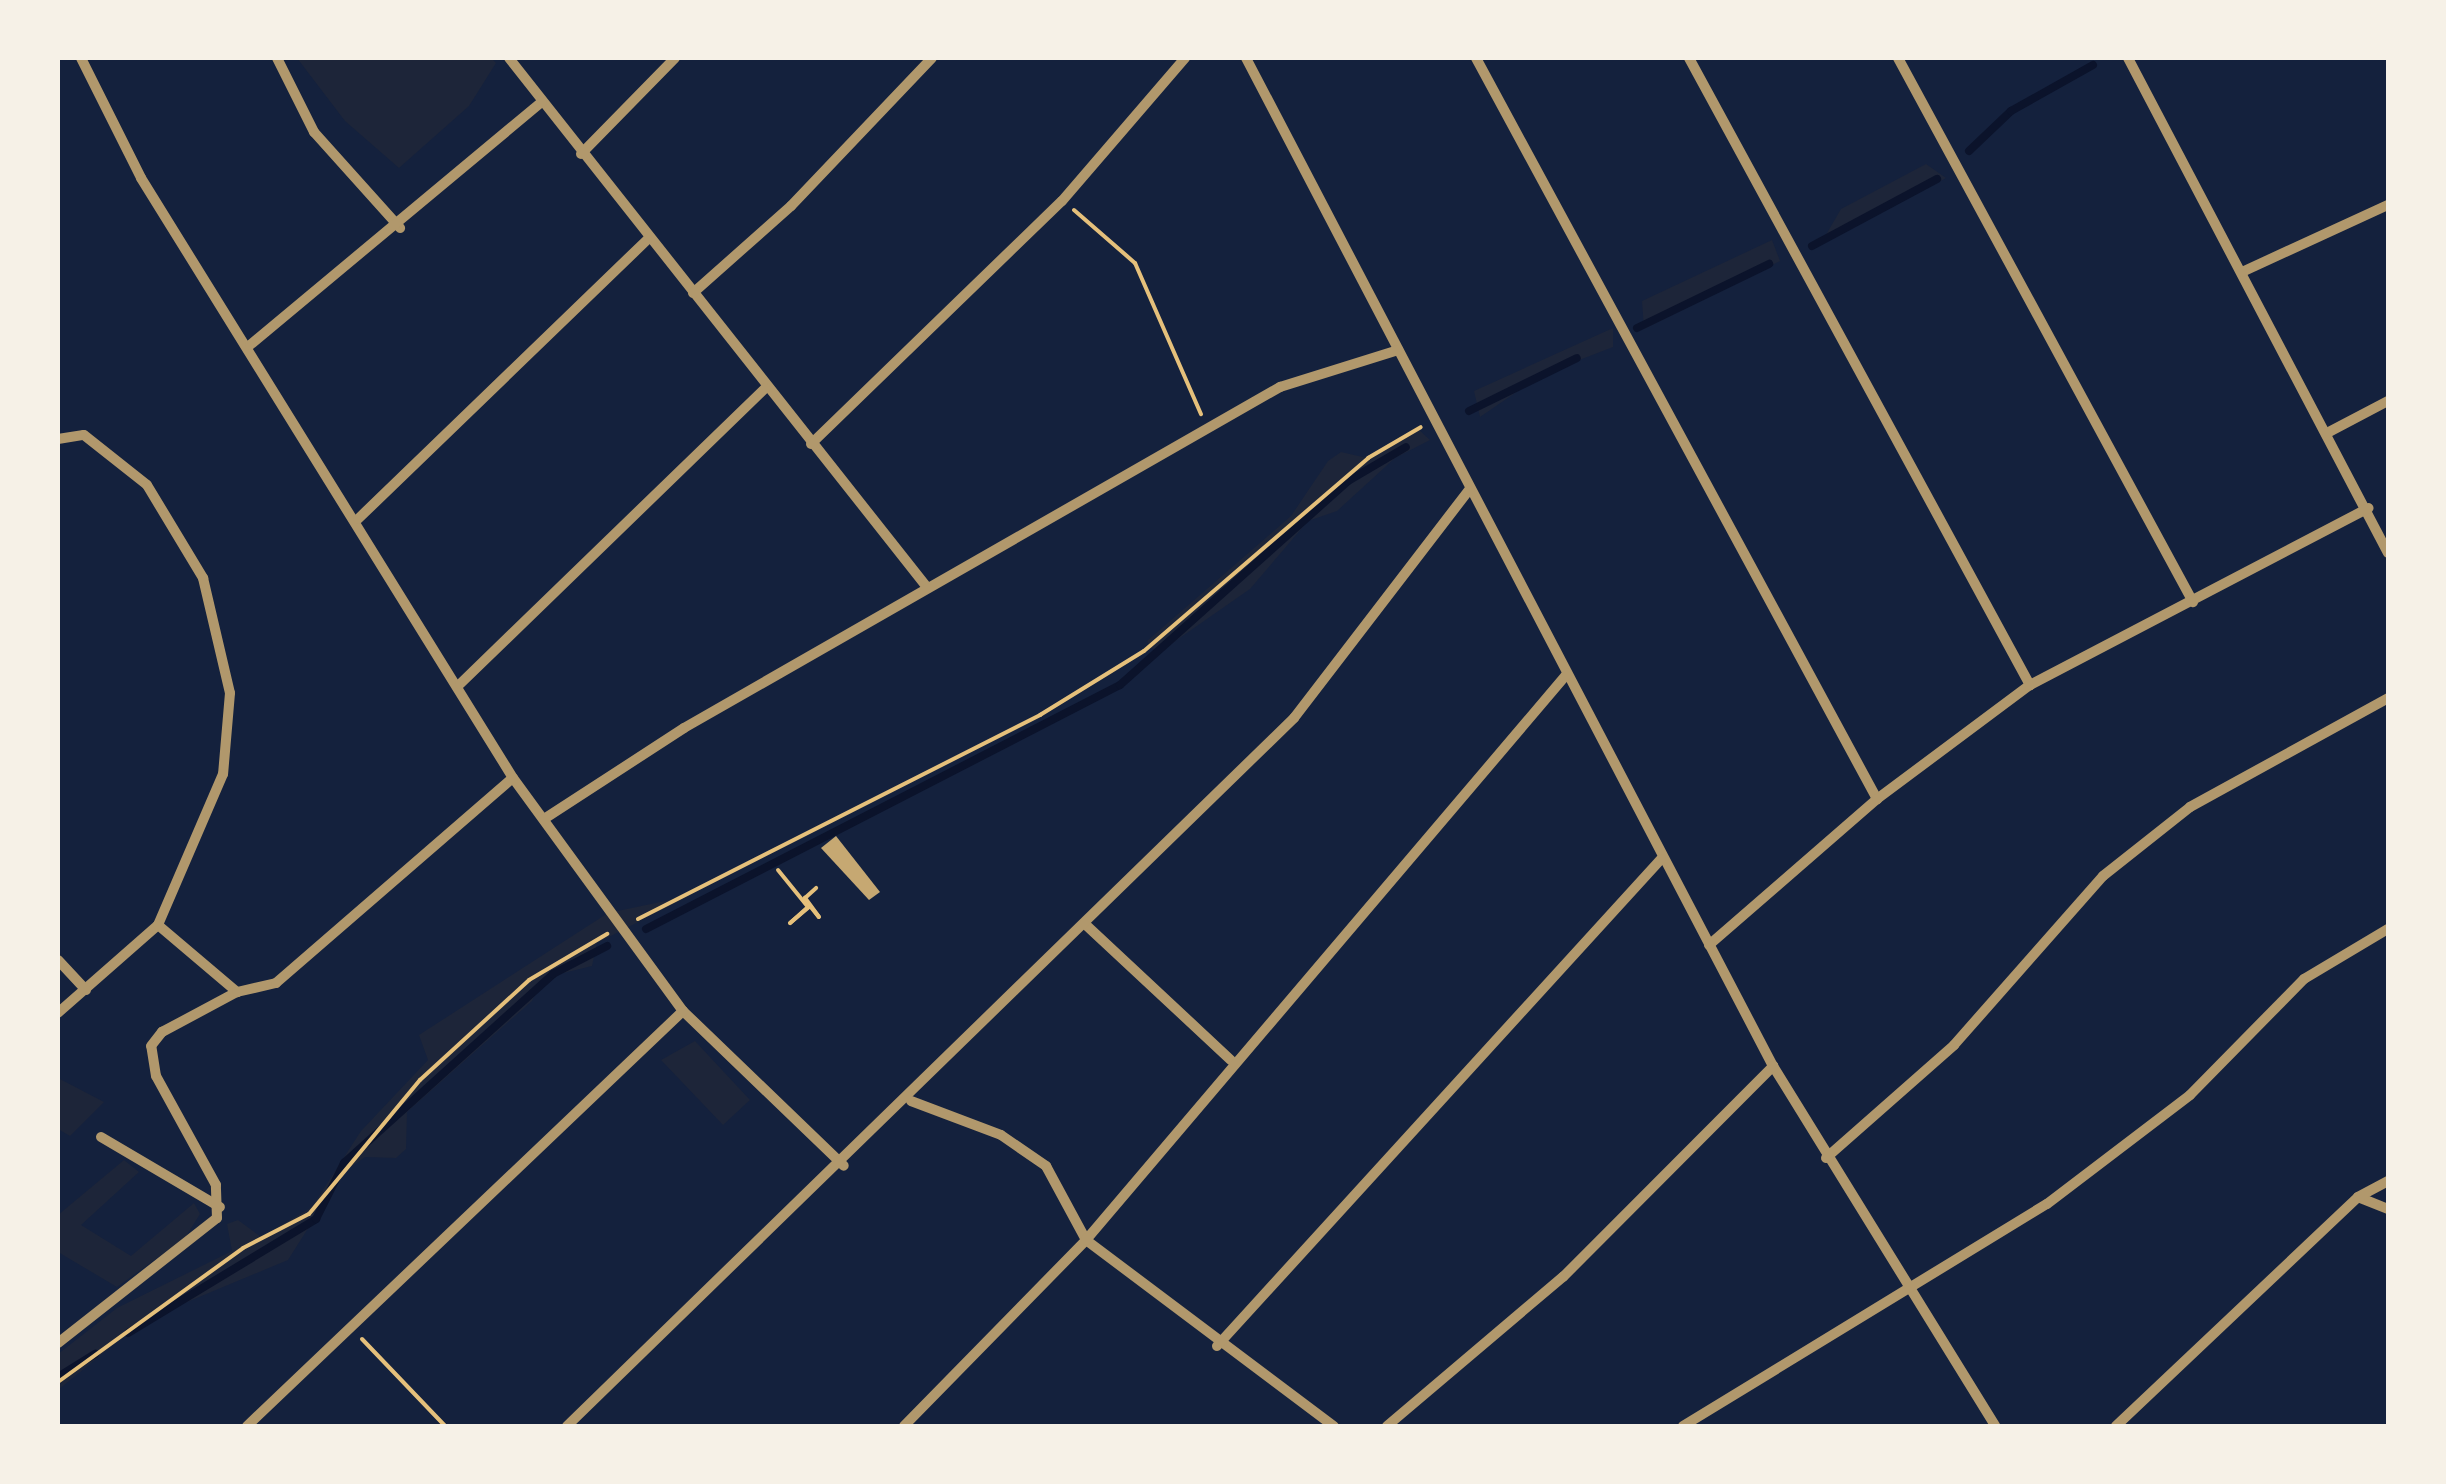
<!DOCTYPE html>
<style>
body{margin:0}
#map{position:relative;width:2446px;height:1484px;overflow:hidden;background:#14213d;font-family:"Times New Roman",serif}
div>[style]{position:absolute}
.green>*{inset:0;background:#1d2539}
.stream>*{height:8px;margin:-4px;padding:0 4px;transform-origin:4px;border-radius:4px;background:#0b132b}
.building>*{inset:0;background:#c6a872}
.path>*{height:4px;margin:-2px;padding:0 2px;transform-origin:2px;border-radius:2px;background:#e5c07b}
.minor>*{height:10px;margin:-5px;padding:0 5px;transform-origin:5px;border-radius:5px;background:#b1986c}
span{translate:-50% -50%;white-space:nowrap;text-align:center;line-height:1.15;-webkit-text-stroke:8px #f6f1e7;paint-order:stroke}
.frame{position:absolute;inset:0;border:60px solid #f6f1e7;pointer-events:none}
</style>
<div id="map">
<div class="green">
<i style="clip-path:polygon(297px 58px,491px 58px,496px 63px,469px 106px,399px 168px,345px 121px)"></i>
<i style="clip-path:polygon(1926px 164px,1946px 178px,1820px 245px,1841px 209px)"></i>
<i style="clip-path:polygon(1772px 240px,1780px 261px,1644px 329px,1642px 301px)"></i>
<i style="clip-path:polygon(1613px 328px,1613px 347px,1543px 374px,1480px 417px,1474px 391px)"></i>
<i style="clip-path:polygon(1416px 427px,1430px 440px,1395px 458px,1337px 511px,1308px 521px,1250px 589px,1161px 651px,1151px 648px,1147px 641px,1291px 516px,1328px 461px,1341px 452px,1367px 458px)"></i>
<i style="clip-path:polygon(689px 896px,597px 943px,592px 966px,543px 978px,532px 1001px,407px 1112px,406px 1149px,396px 1158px,365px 1157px,343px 1173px,288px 1260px,144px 1320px,58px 1390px,58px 1354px,117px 1308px,232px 1251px,227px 1224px,238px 1220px,261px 1237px,312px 1207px,361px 1131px,428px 1060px,419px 1035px,608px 913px)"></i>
<i style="clip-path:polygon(695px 1041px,750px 1100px,723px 1125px,661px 1060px)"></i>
<i style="clip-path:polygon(58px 1078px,104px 1102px,70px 1136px,58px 1129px)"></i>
<i style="clip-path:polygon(124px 1160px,139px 1172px,81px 1225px,131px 1256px,194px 1203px,200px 1214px,185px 1238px,117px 1287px,58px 1252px,58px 1215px)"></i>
</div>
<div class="stream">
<i style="left:1969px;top:151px;width:58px;rotate:-43.6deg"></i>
<i style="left:2011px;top:111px;width:94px;rotate:-29.3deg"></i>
<i style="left:1812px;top:246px;width:142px;rotate:-28.2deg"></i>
<i style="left:1637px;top:328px;width:147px;rotate:-25.9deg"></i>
<i style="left:1469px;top:411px;width:120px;rotate:-26.1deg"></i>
<i style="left:646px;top:929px;width:533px;rotate:-27.24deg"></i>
<i style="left:1120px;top:685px;width:306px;rotate:-41.8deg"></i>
<i style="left:1348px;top:481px;width:67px;rotate:-30.4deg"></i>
<i style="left:128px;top:1333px;width:220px;rotate:-31.2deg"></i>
<i style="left:316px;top:1219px;width:63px;rotate:-63.4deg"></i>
<i style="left:344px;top:1163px;width:282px;rotate:-42.1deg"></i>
<i style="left:553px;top:974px;width:61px;rotate:-27.4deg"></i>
<i style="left:58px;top:1377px;width:44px;rotate:-31.9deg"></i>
</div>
<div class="building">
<i style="clip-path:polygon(836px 836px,880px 892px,869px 900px,821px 848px)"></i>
</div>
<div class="path">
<i style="left:1074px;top:210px;width:81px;rotate:41deg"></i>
<i style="left:1135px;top:263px;width:165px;rotate:66.4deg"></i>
<i style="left:778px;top:870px;width:48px;rotate:51deg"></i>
<i style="left:808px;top:907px;width:24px;rotate:138deg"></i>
<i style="left:790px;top:923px;width:26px;rotate:-40deg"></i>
<i style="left:810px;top:906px;width:14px;rotate:51deg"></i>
<i style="left:819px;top:917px;width:24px;rotate:-126deg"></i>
<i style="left:805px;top:898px;width:15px;rotate:-42deg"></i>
<i style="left:638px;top:919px;width:451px;rotate:-26.9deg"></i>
<i style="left:1040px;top:715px;width:122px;rotate:-31.6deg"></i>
<i style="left:1144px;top:651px;width:296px;rotate:-40.7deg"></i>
<i style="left:1368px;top:458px;width:61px;rotate:-30.3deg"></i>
<i style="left:362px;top:1339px;width:120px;rotate:46.3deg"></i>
<i style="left:58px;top:1382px;width:228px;rotate:-35.9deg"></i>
<i style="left:243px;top:1248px;width:74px;rotate:-27.3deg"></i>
<i style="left:309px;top:1214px;width:174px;rotate:-50.4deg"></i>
<i style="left:420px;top:1080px;width:148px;rotate:-42.5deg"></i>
<i style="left:529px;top:980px;width:91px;rotate:-30.5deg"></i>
</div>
<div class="minor">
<i style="left:81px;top:58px;width:134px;rotate:63.4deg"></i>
<i style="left:141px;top:178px;width:706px;rotate:58.2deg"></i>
<i style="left:513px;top:778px;width:288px;rotate:53.9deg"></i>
<i style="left:683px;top:1011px;width:223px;rotate:43.9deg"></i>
<i style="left:277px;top:58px;width:83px;rotate:63.4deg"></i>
<i style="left:314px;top:132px;width:129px;rotate:48.1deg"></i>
<i style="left:509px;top:58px;width:673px;rotate:51.7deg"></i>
<i style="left:1246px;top:58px;width:1137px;rotate:62.4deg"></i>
<i style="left:1773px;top:1066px;width:423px;rotate:58.3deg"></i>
<i style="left:1476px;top:58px;width:843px;rotate:61.58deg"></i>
<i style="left:1689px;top:58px;width:714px;rotate:61.46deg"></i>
<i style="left:1898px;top:58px;width:619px;rotate:61.53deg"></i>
<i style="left:2128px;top:58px;width:559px;rotate:62.29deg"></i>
<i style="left:581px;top:154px;width:134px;rotate:-45.6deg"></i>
<i style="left:2242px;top:272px;width:161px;rotate:-24.7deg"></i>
<i style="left:693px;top:293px;width:131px;rotate:-41.6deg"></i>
<i style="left:791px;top:206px;width:204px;rotate:-46.4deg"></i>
<i style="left:250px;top:345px;width:380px;rotate:-39.8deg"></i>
<i style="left:2327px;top:433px;width:69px;rotate:-27.7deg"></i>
<i style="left:58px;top:439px;width:26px;rotate:-9deg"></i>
<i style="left:84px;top:435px;width:80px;rotate:38.4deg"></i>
<i style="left:147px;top:485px;width:109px;rotate:58.9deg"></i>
<i style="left:203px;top:578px;width:118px;rotate:76.8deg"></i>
<i style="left:230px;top:693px;width:81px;rotate:94.9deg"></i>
<i style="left:223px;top:774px;width:164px;rotate:113.3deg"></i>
<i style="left:158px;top:925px;width:133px;rotate:138.7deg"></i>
<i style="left:811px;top:444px;width:349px;rotate:-44.1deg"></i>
<i style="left:1062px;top:201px;width:189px;rotate:-49.3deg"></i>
<i style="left:358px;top:519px;width:402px;rotate:-44deg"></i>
<i style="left:460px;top:684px;width:425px;rotate:-44.1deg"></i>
<i style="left:544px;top:819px;width:167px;rotate:-33deg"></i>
<i style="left:684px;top:728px;width:687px;rotate:-29.78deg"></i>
<i style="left:1280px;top:387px;width:124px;rotate:-17.4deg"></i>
<i style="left:158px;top:925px;width:104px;rotate:40.3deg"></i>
<i style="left:1086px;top:925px;width:198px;rotate:43deg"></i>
<i style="left:1709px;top:945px;width:223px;rotate:-41deg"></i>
<i style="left:1877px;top:799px;width:191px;rotate:-36.7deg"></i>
<i style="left:2030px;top:685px;width:382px;rotate:-27.6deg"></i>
<i style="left:58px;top:960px;width:41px;rotate:47deg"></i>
<i style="left:911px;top:1101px;width:96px;rotate:20.7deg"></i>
<i style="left:1001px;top:1135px;width:55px;rotate:34.6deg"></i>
<i style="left:1046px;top:1166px;width:84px;rotate:61.6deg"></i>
<i style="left:1086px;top:1240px;width:310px;rotate:36.9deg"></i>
<i style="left:101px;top:1137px;width:138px;rotate:30.5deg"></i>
<i style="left:1826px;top:1158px;width:171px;rotate:-41.4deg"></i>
<i style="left:1954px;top:1045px;width:225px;rotate:-48.6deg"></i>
<i style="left:2103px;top:876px;width:111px;rotate:-38.4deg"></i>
<i style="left:2190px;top:807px;width:226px;rotate:-28.8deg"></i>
<i style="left:2358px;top:1197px;width:32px;rotate:22deg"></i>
<i style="left:58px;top:1343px;width:202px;rotate:-38.2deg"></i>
<i style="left:217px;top:1218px;width:33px;rotate:-92deg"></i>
<i style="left:216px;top:1185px;width:124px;rotate:-118.8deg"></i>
<i style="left:156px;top:1076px;width:30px;rotate:-99deg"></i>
<i style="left:151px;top:1046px;width:18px;rotate:-52deg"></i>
<i style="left:162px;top:1032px;width:85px;rotate:-28.1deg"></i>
<i style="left:237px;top:992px;width:40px;rotate:-13deg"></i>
<i style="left:276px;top:983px;width:313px;rotate:-40.9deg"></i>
<i style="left:1217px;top:1346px;width:659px;rotate:-47.64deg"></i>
<i style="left:247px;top:1426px;width:602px;rotate:-43.59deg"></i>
<i style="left:567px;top:1426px;width:1015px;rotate:-44.24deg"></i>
<i style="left:1294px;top:718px;width:289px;rotate:-52.5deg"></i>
<i style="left:904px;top:1426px;width:260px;rotate:-45.6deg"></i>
<i style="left:1086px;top:1240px;width:743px;rotate:-49.64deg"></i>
<i style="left:1387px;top:1426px;width:231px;rotate:-40.3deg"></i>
<i style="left:1563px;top:1277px;width:298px;rotate:-45.1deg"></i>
<i style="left:1683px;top:1426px;width:426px;rotate:-31.4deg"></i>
<i style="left:2047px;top:1204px;width:180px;rotate:-37.3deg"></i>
<i style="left:2190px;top:1095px;width:163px;rotate:-45.5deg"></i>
<i style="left:2304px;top:979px;width:98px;rotate:-30.8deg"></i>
<i style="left:2116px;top:1426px;width:333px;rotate:-43.4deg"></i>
<i style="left:2358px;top:1197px;width:34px;rotate:-28deg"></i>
</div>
<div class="frame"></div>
</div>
